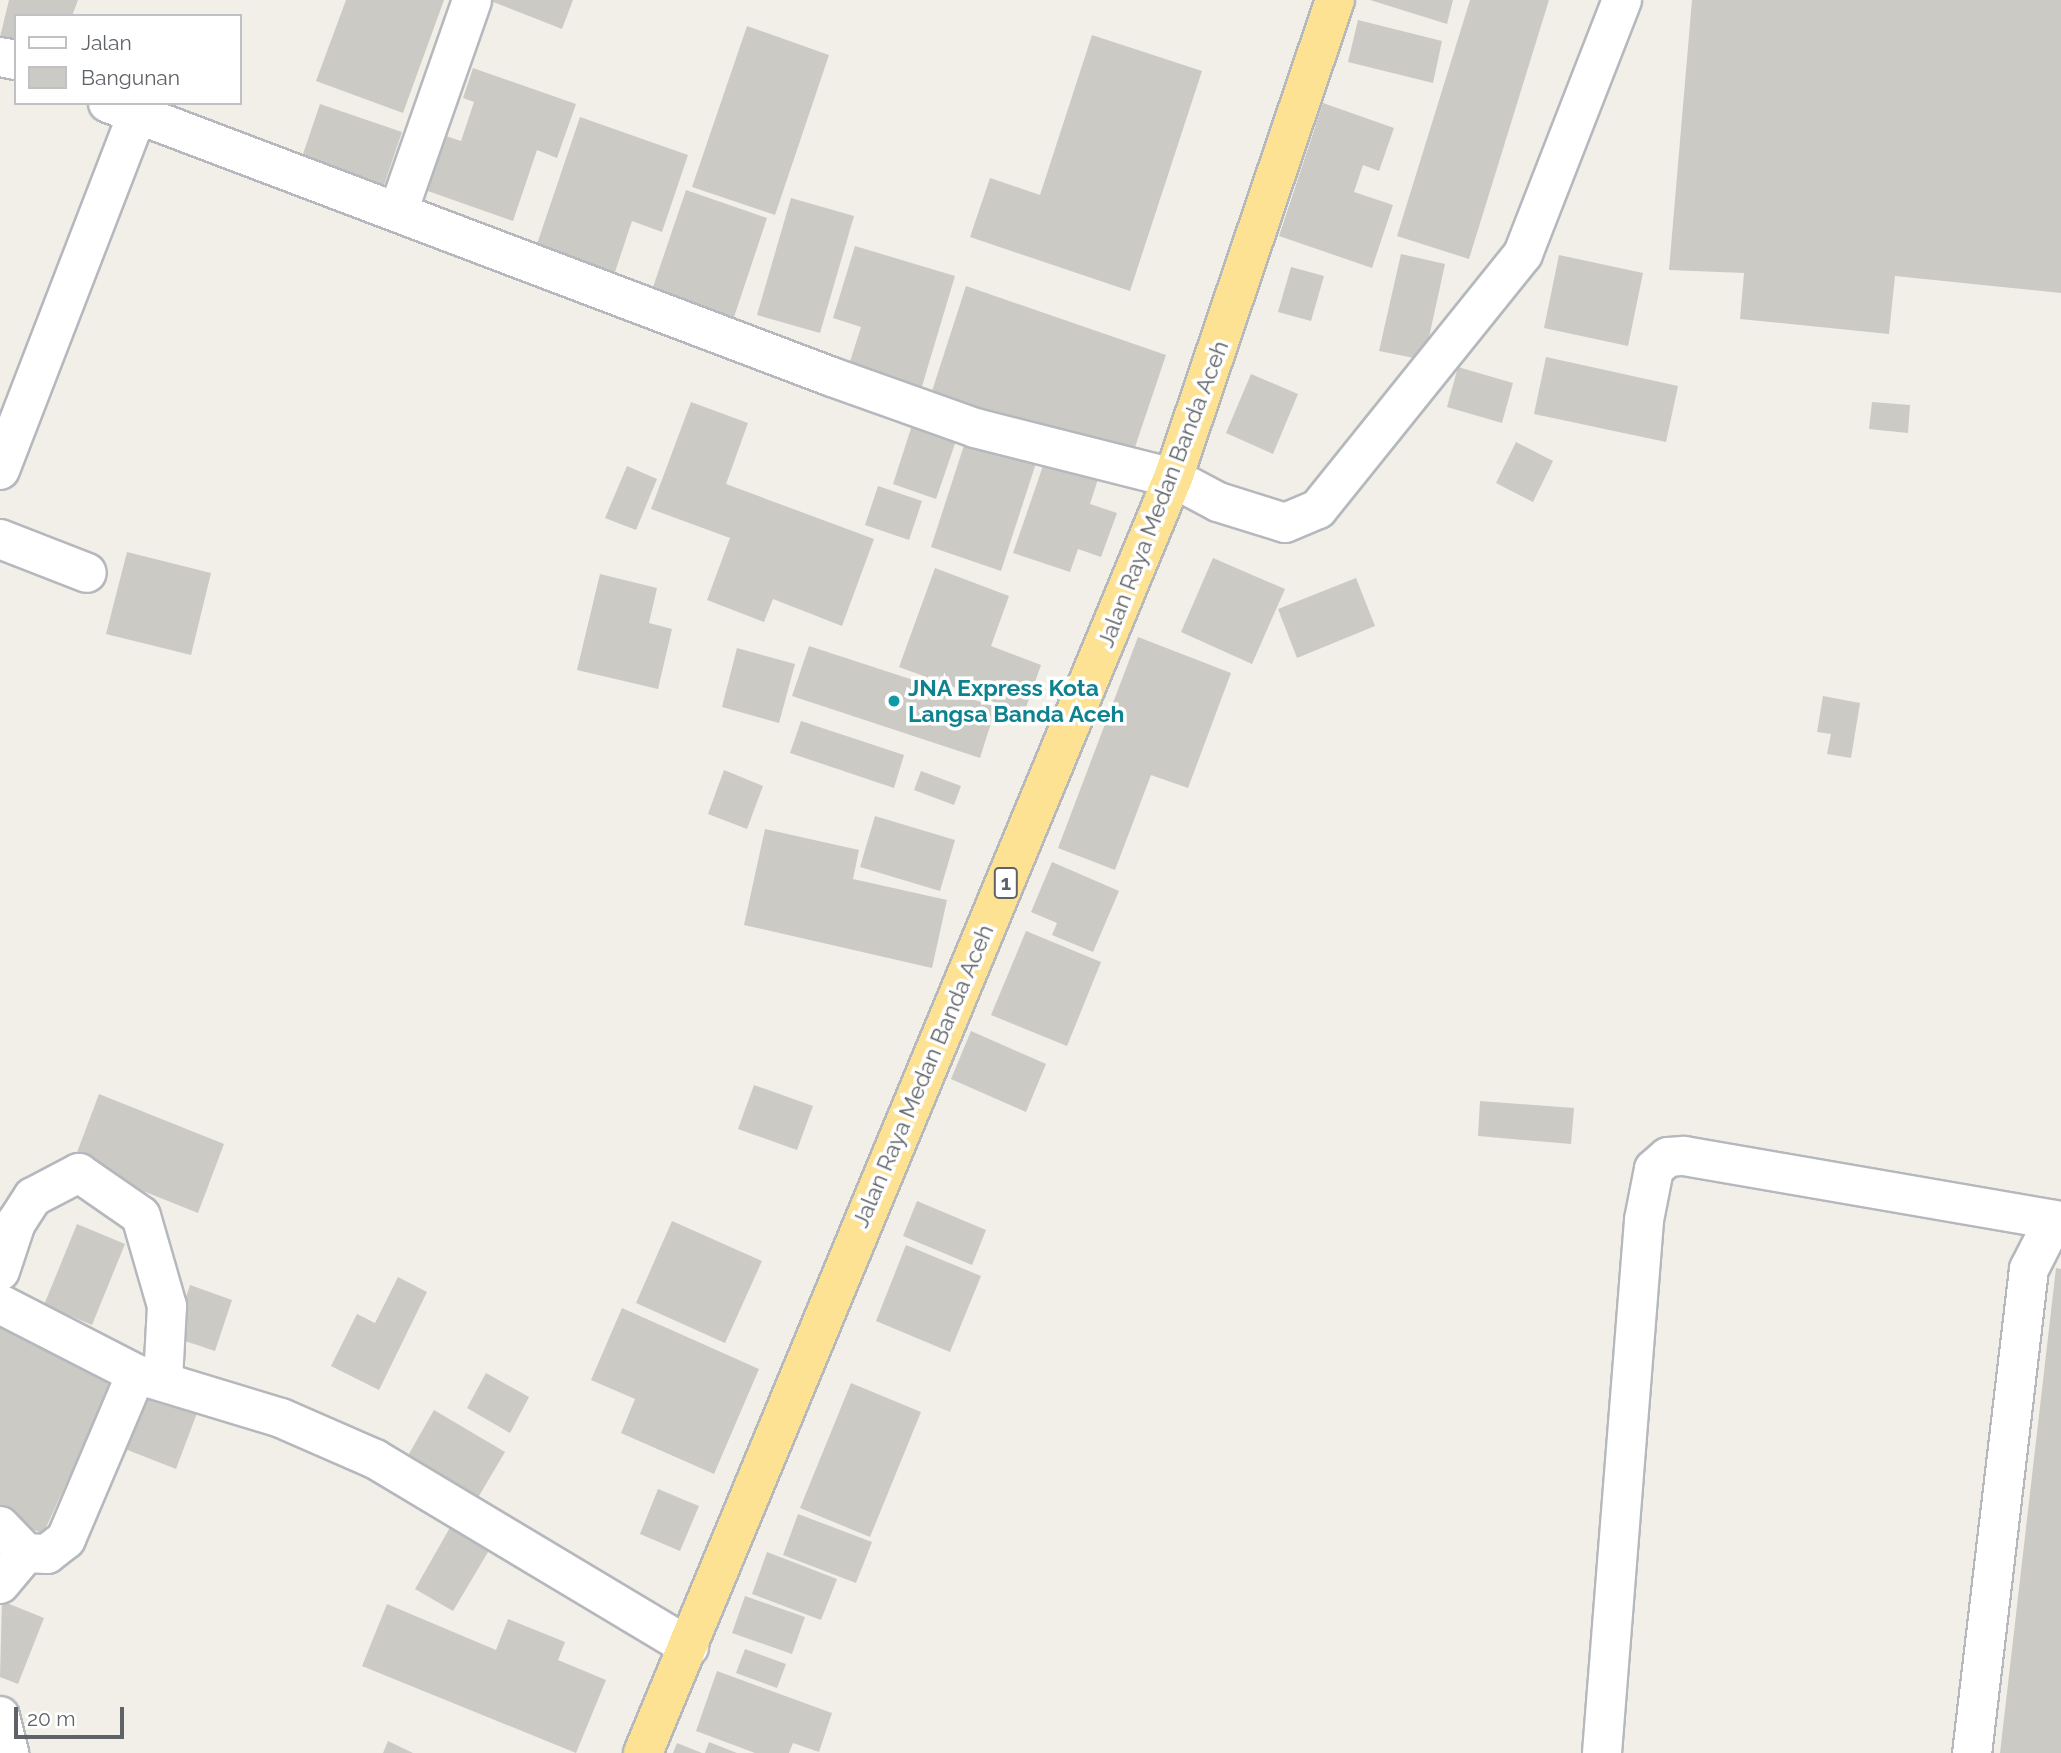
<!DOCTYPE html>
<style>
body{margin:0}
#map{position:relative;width:2061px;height:1753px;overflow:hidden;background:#f1efe8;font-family:Raleway,sans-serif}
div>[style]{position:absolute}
.building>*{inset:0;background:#cccac5}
.roads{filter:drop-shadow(2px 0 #b5b8bc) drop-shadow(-2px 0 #b5b8bc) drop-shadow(0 2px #b5b8bc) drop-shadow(0 -2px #b5b8bc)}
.minor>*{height:38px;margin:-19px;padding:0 19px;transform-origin:19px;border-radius:19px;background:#fff}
.highway>*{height:38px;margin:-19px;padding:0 19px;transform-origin:19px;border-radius:19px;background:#fde293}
.dots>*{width:19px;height:19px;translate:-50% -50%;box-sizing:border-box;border:4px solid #fff;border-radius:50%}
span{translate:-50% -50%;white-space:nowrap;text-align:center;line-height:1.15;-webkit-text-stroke:7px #fff;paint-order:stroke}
.shield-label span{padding:2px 5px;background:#fff;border:2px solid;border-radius:5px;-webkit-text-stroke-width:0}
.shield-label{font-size:21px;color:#5f6368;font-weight:700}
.street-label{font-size:23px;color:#5f6368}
.culture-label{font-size:23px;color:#0d838f;font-weight:700}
.left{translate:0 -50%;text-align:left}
.legend{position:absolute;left:14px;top:14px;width:228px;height:91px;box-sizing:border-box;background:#fff;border:2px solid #bfc1c3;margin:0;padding:9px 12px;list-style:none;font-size:21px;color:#5f6368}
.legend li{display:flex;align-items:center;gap:14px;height:35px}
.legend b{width:35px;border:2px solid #bfc1c3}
.scale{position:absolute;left:14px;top:1707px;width:110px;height:32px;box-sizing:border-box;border:4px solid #5f6368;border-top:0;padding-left:9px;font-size:21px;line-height:24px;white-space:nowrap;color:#5f6368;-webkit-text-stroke:5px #fff;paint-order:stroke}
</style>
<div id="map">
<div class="building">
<i style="clip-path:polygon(9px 0,78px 0,72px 16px,16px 16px,16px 43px,0 37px)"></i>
<i style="clip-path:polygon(346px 0,444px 0,403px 113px,316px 81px)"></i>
<i style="clip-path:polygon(488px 0,573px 0,562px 29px)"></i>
<i style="clip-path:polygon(1370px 0,1453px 0,1447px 24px)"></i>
<i style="clip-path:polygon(1470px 0,1549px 0,1469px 259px,1397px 236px)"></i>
<i style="clip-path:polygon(1692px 0,2061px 0,2061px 293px,1895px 276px,1889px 334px,1740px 319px,1744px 273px,1669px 270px)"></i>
<i style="clip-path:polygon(1358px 20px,1442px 41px,1433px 83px,1348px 62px)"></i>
<i style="clip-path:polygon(747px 26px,829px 55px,775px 215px,692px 187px)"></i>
<i style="clip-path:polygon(1092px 35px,1202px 71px,1130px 291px,970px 237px,990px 178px,1040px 195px)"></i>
<i style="clip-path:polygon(473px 68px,576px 104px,557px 158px,537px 150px,513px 221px,425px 190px,443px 135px,461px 141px,474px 102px,463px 98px)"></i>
<i style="clip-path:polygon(1323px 103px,1394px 128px,1379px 171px,1363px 165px,1354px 192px,1393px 205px,1372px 268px,1279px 236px)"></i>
<i style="clip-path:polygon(320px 104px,402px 132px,383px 188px,301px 160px)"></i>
<i style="clip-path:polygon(580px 117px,688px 155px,662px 232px,632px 221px,614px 275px,536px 247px)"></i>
<i style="clip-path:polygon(686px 190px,767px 218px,732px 323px,650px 296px)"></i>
<i style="clip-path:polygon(791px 198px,854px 216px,820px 333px,757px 315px)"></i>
<i style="clip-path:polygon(855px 246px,955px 276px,920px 393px,847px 371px,861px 327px,833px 318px)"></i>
<i style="clip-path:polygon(1401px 254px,1445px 264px,1424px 360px,1379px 351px)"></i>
<i style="clip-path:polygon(1559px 255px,1643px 273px,1628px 346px,1544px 328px)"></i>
<i style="clip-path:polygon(1291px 267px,1324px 276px,1311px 321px,1278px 312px)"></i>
<i style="clip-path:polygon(966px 286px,1166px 355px,1131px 459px,932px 391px)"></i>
<i style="clip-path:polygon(1546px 357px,1678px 386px,1666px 442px,1534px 414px)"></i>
<i style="clip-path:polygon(1458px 367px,1513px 383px,1502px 423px,1447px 407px)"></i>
<i style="clip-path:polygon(1251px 374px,1298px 394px,1273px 454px,1226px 433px)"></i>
<i style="clip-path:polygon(691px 402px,748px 423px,726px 484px,874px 539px,842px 626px,773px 599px,764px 622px,707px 600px,730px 538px,651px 509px)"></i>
<i style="clip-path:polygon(1872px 402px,1910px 405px,1908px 433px,1869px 429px)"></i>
<i style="clip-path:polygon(914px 419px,958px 435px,936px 499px,893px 484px)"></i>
<i style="clip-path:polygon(967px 436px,1037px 460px,1001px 571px,931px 547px)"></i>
<i style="clip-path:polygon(1516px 442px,1553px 461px,1533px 502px,1496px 483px)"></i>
<i style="clip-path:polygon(1045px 460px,1098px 479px,1090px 504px,1117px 513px,1101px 557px,1078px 549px,1070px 572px,1013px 553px)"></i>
<i style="clip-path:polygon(627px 466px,657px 479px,636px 530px,605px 518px)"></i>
<i style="clip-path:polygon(878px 486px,922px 501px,909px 540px,865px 525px)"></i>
<i style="clip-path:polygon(127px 552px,211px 573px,191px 655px,106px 634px)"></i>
<i style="clip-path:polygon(1213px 558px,1285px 589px,1252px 664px,1181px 632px)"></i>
<i style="clip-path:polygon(935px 568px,1009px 596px,991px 646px,1041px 665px,1024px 713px,899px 667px)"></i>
<i style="clip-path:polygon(600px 574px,657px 588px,649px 623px,672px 629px,658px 689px,577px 670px)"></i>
<i style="clip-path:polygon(1356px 578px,1375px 626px,1297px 658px,1278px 609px)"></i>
<i style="clip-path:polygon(1138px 637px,1231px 673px,1188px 788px,1151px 775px,1115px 870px,1058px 848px)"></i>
<i style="clip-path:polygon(809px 646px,996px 707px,980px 758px,792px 696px)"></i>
<i style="clip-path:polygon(737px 648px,795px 664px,779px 723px,722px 707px)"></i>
<i style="clip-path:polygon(1823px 696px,1860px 703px,1851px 758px,1827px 754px,1831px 734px,1817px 732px)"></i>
<i style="clip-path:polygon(801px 721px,904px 755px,894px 788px,790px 753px)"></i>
<i style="clip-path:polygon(724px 770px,763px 786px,747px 829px,708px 814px)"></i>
<i style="clip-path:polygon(921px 771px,961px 786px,954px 805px,914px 790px)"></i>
<i style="clip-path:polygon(875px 816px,955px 840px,940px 891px,860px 867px)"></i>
<i style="clip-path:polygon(765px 829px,859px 850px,853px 879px,947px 900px,932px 968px,744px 925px)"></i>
<i style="clip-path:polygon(1052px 862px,1119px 891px,1093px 952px,1052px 935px,1057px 923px,1031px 912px)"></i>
<i style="clip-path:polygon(1026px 931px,1101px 962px,1067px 1046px,991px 1015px)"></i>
<i style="clip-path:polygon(971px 1031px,1046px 1064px,1026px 1112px,951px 1079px)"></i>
<i style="clip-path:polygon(754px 1085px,813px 1106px,797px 1150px,738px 1129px)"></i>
<i style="clip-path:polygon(99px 1094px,224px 1144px,198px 1213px,73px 1163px)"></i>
<i style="clip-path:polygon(1480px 1101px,1574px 1108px,1571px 1144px,1478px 1136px)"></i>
<i style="clip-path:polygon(917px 1201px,986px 1230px,972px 1265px,903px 1236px)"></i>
<i style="clip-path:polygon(672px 1221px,762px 1261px,725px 1343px,636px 1303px)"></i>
<i style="clip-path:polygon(77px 1224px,125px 1244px,92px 1325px,44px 1305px)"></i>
<i style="clip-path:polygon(906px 1245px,981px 1276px,950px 1352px,876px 1321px)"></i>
<i style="clip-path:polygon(2056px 1268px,2061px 1269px,2061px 1753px,2000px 1753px)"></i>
<i style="clip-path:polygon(398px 1277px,427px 1292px,379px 1390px,331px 1366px,357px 1314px,375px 1323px)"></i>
<i style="clip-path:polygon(190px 1285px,232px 1300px,215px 1351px,173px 1337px)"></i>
<i style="clip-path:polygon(622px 1308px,759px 1369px,714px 1474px,621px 1433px,635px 1399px,591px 1380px)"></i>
<i style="clip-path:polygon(0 1321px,116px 1375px,43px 1534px,0 1514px)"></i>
<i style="clip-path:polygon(486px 1373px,529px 1397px,510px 1433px,467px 1408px)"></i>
<i style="clip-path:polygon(851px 1383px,921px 1412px,870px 1537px,800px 1508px)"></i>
<i style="clip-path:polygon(142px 1391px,197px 1413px,176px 1469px,120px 1447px)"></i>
<i style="clip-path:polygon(434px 1410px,505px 1452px,476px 1501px,406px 1459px)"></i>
<i style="clip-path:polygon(658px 1489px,699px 1506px,680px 1551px,640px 1534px)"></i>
<i style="clip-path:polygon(798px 1514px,872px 1542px,856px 1583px,783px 1555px)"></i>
<i style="clip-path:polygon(452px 1524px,491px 1547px,453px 1611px,415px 1589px)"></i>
<i style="clip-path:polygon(767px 1552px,837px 1579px,821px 1620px,752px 1594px)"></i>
<i style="clip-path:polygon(745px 1596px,805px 1617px,792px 1654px,732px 1633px)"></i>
<i style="clip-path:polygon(2px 1601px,44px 1618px,18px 1684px,0 1677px)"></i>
<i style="clip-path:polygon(387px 1604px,496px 1650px,508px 1619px,565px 1642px,558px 1660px,606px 1680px,576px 1753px,362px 1666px)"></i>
<i style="clip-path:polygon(745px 1649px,786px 1664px,777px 1688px,736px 1673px)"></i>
<i style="clip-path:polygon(717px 1671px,832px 1713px,819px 1752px,793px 1743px,789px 1753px,755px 1753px,696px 1731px)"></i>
<i style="clip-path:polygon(388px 1741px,413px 1753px,383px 1753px)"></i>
<i style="clip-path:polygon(709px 1742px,737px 1753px,705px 1753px)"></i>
<i style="clip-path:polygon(677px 1743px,702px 1753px,673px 1753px)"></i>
</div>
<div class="roads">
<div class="minor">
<i style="left:0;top:57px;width:16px;rotate:11deg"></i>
<i style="left:108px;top:103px;width:774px;rotate:20.73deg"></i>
<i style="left:832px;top:377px;width:152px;rotate:19.6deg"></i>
<i style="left:975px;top:428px;width:204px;rotate:14.2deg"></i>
<i style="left:1173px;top:478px;width:51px;rotate:28.1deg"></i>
<i style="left:1218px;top:502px;width:70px;rotate:17.4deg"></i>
<i style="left:1285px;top:523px;width:36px;rotate:-23deg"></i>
<i style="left:1318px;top:509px;width:327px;rotate:-51.2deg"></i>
<i style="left:1523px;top:254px;width:273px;rotate:-68.7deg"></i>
<i style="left:399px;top:209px;width:221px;rotate:-70.7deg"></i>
<i style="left:0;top:470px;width:377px;rotate:-68.9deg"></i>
<i style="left:0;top:539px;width:93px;rotate:21.3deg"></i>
<i style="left:0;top:1271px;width:51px;rotate:-71.6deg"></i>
<i style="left:16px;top:1223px;width:31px;rotate:-57deg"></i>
<i style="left:33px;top:1197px;width:52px;rotate:-27.6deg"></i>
<i style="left:79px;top:1173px;width:75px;rotate:34.7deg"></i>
<i style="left:141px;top:1216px;width:94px;rotate:73.9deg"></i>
<i style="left:167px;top:1306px;width:75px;rotate:93.1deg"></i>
<i style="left:0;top:1304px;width:153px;rotate:27.2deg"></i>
<i style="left:136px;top:1374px;width:152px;rotate:16.9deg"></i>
<i style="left:281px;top:1418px;width:103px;rotate:23.6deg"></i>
<i style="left:375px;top:1459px;width:366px;rotate:30.9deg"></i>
<i style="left:0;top:1526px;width:37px;rotate:46deg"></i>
<i style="left:0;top:1584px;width:40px;rotate:-50deg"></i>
<i style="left:26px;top:1553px;width:21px;rotate:3deg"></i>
<i style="left:47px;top:1554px;width:24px;rotate:-38deg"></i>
<i style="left:66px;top:1539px;width:179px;rotate:-67deg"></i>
<i style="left:0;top:1716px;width:38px;rotate:76deg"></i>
<i style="left:1602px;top:1753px;width:535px;rotate:-85.49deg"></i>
<i style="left:1644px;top:1220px;width:52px;rotate:-78.9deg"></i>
<i style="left:1654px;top:1169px;width:18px;rotate:-41deg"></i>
<i style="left:1668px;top:1157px;width:16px;rotate:-4deg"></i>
<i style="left:1684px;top:1156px;width:375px;rotate:9.8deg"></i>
<i style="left:2054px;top:1220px;width:55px;rotate:117deg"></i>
<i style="left:2029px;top:1269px;width:487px;rotate:96.7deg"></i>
</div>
<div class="highway">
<i style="left:643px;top:1753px;width:1381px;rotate:-67.43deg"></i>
<i style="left:1173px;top:478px;width:505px;rotate:-71.28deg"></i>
</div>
</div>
<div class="dots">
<i style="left:894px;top:701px;background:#0f9aa8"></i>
</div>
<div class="shield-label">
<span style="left:1006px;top:883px">1</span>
</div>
<div class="street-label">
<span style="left:1163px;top:494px;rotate:-69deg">Jalan Raya Medan Banda Aceh</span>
<span style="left:923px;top:1076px;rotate:-67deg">Jalan Raya Medan Banda Aceh</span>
</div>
<div class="culture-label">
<span class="left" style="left:908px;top:701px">JNA Express Kota<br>Langsa Banda Aceh</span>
</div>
<ul class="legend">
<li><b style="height:9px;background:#fff"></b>Jalan</li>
<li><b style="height:19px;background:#cccac5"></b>Bangunan</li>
</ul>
<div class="scale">20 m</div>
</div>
